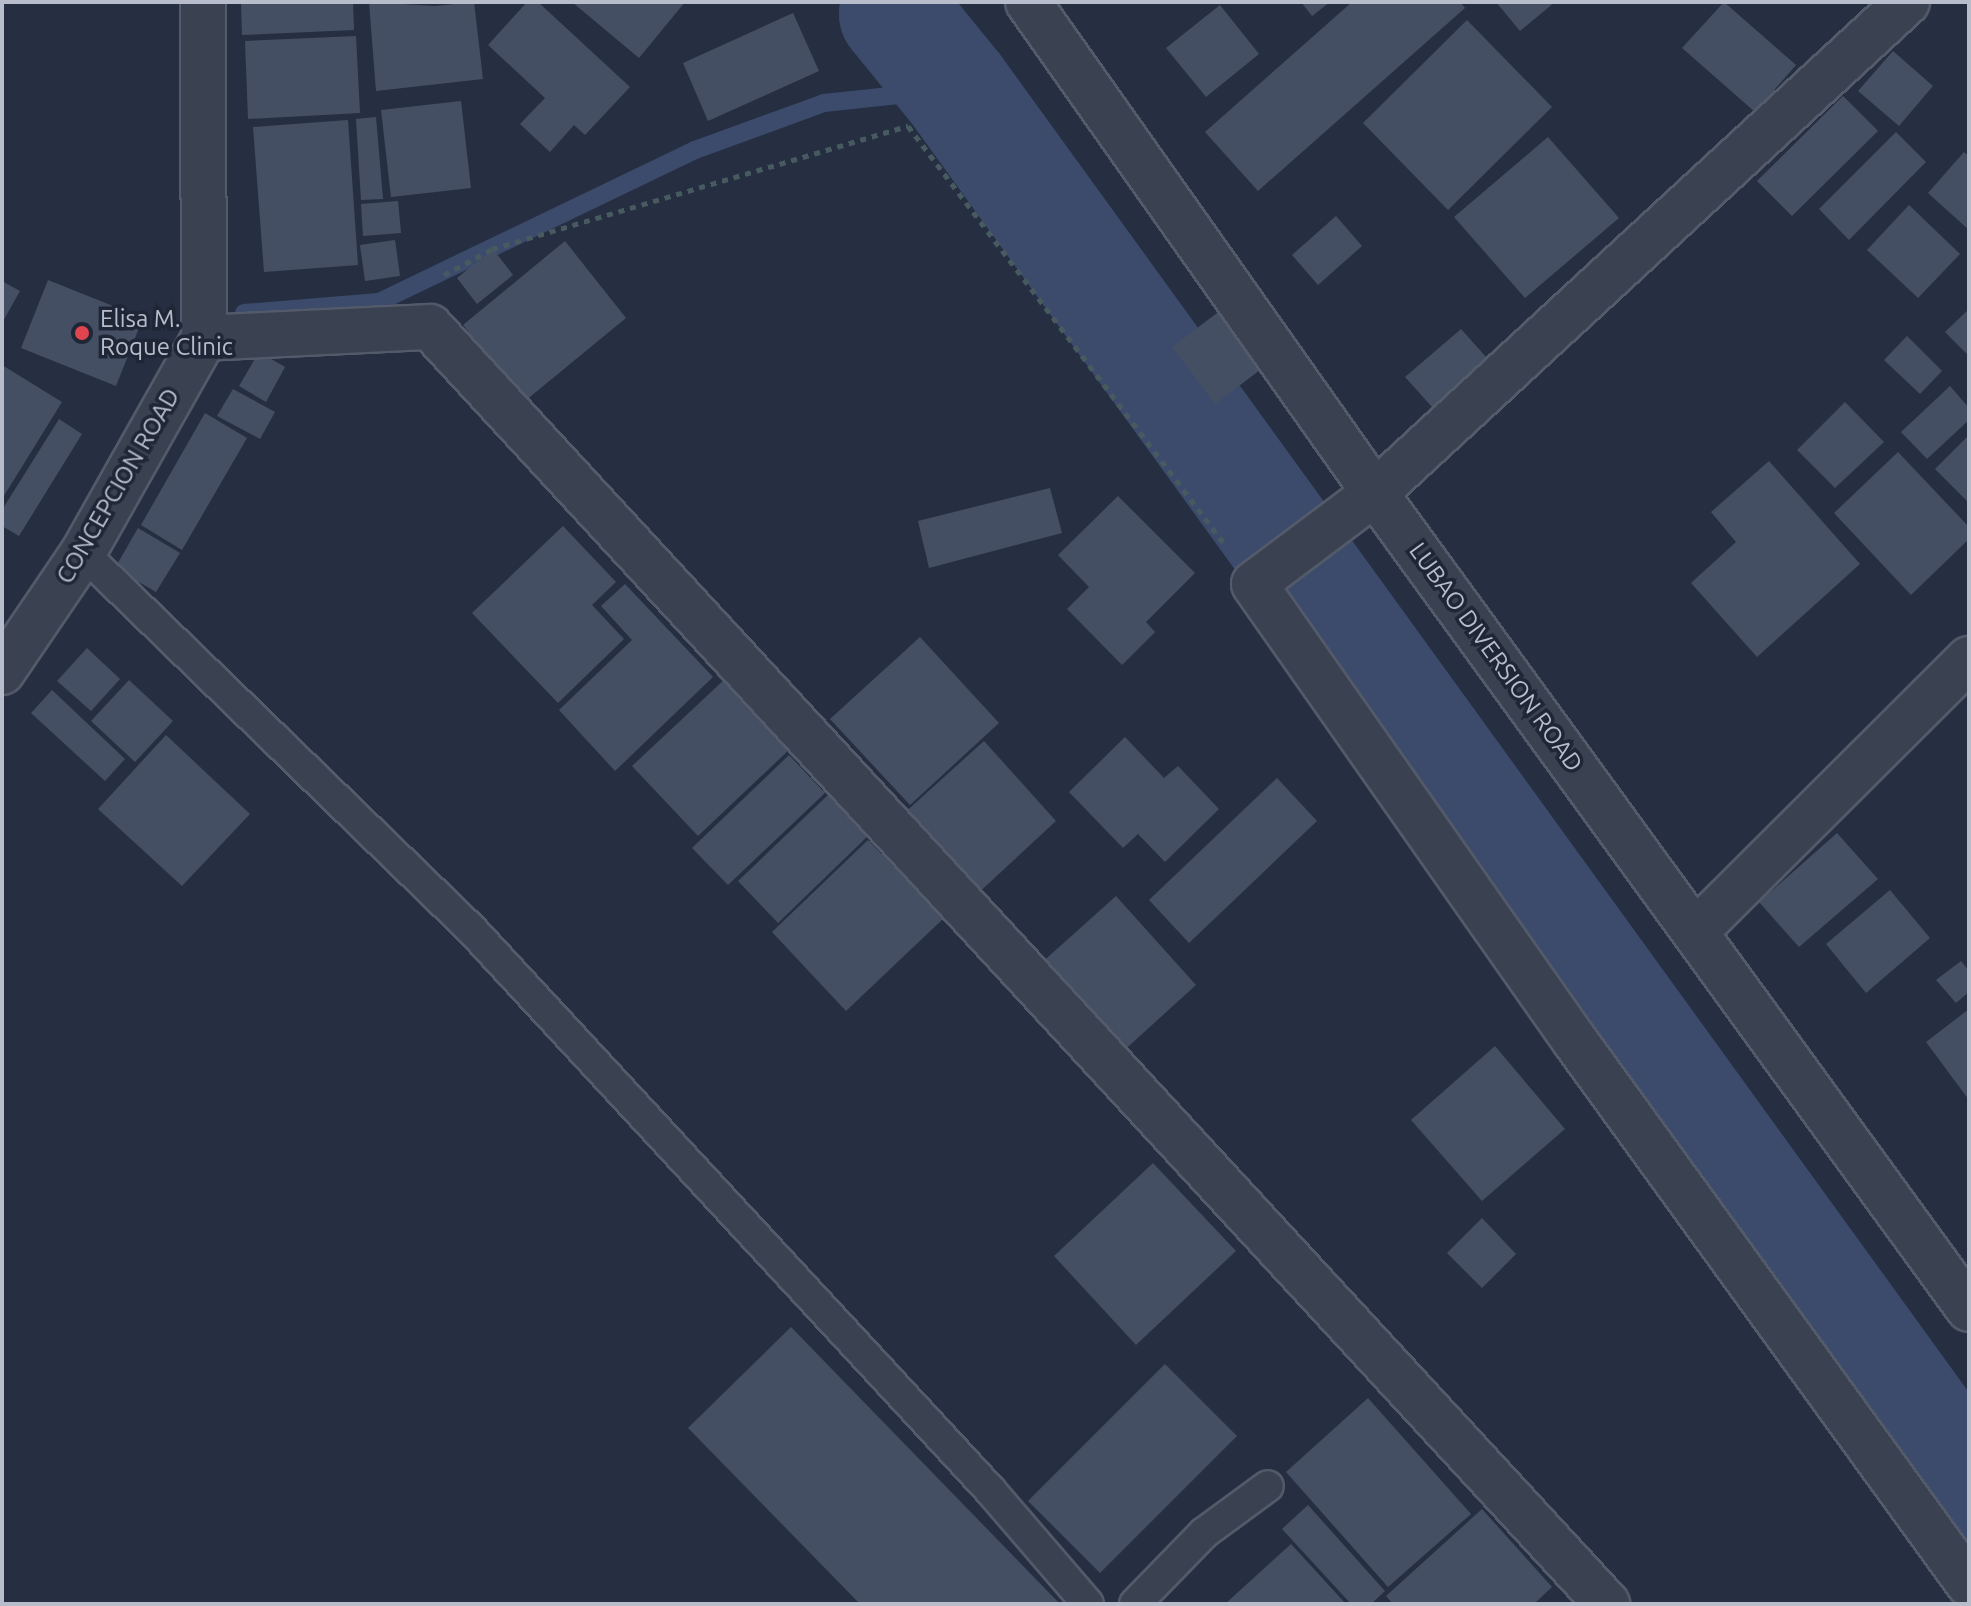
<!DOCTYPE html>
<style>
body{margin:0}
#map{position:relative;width:1971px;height:1606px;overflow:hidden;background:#262f42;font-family:Ubuntu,sans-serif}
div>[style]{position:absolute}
.stream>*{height:18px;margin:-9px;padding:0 9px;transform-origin:9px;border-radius:9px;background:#3c4b6b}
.river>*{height:112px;margin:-56px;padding:0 56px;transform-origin:56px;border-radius:56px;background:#3c4b6b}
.building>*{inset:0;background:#454f64}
.path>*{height:5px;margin-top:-2.5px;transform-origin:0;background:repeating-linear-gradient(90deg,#465a60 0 6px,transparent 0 12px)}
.roads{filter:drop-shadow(2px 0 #535a69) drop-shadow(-2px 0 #535a69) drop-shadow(0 2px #535a69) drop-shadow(0 -2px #535a69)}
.service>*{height:30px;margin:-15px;padding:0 15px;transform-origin:15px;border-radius:15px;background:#3a4252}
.minor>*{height:44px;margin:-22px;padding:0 22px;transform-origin:22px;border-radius:22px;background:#3a4252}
.tertiary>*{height:44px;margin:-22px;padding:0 22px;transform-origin:22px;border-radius:22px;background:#3a4252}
.dots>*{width:22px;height:22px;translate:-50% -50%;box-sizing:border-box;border:4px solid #1f2737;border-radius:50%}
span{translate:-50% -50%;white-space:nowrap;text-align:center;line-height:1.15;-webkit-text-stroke:7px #1f2737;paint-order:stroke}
.poi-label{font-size:24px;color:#b8bdcc}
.left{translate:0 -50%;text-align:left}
.street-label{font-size:24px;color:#b8bdcc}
.frame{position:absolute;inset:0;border:4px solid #b8bdcc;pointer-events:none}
</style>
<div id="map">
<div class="stream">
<i style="left:244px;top:313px;width:135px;rotate:-4.7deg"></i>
<i style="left:379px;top:302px;width:351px;rotate:-25.7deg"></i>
<i style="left:695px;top:150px;width:137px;rotate:-20deg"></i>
<i style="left:824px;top:103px;width:133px;rotate:-6.1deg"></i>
</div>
<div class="river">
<i style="left:897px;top:2px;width:12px;rotate:99deg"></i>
<i style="left:895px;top:14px;width:97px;rotate:50.9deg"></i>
<i style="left:956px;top:89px;width:1727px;rotate:54.09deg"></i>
</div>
<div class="building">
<i style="clip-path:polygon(241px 2px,353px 2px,354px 30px,242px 35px)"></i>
<i style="clip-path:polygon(369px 2px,435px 6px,474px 2px,483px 79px,376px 91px)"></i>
<i style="clip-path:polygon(527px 2px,538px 2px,630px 87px,585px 135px,574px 125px,550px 152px,520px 124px,545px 98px,488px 45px)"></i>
<i style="clip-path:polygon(572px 2px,685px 2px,639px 58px)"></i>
<i style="clip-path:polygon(1301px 2px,1330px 2px,1312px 16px)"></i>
<i style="clip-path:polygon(1352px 2px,1460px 2px,1465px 8px,1258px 191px,1205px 132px)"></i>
<i style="clip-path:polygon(1496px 2px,1555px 2px,1520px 31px)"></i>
<i style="clip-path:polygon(1724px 2px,1796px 65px,1755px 112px,1682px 48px)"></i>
<i style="clip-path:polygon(1220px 5px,1259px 54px,1206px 97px,1166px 48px)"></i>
<i style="clip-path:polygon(793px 13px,819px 71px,708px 121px,683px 63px)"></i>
<i style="clip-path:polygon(1467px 20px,1552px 107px,1448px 210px,1363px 123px)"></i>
<i style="clip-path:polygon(356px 36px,360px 113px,248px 119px,245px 41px)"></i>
<i style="clip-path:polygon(1893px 51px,1933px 86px,1899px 126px,1858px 91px)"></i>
<i style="clip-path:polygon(1843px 96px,1878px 131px,1792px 216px,1757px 181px)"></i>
<i style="clip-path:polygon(461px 101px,471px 188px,391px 197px,381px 110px)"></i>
<i style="clip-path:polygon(376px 117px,383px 199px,361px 200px,356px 119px)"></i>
<i style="clip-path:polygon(348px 120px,358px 265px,264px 272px,253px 127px)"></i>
<i style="clip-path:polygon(1896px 132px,1926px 162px,1849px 240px,1819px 209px)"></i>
<i style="clip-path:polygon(1548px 137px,1619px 218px,1525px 298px,1454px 217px)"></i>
<i style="clip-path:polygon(1964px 152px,1969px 156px,1969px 230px,1928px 193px)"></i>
<i style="clip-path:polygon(398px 201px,401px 233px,363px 236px,361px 204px)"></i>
<i style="clip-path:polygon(1909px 205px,1960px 254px,1918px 298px,1867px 250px)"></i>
<i style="clip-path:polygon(1336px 216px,1362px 246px,1318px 285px,1292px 255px)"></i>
<i style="clip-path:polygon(395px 240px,400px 276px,365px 281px,360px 245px)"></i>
<i style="clip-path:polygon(565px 241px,626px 318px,525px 401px,463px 325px)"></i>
<i style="clip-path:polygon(493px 249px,513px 275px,477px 304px,457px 278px)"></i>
<i style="clip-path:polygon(48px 280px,143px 318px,116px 386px,21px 348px)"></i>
<i style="clip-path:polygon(2px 281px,20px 291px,2px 323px)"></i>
<i style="clip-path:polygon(1225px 307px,1268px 364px,1215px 404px,1172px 347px)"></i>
<i style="clip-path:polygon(1969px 309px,1969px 356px,1945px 332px)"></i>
<i style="clip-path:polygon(1461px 329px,1487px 358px,1432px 407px,1405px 377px)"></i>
<i style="clip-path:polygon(1907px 336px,1942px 371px,1920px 394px,1884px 360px)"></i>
<i style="clip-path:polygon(259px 352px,285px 367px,266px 402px,239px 386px)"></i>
<i style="clip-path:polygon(2px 365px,62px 402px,2px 499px)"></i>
<i style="clip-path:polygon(1950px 386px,1969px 408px,1969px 420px,1927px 459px,1901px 432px)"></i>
<i style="clip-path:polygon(233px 389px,275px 412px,260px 439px,217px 416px)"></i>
<i style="clip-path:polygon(1845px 402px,1884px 442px,1835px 488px,1797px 450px)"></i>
<i style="clip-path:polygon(205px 413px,247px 438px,182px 550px,141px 525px)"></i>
<i style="clip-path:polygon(59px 419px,82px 434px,19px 536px,2px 526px,2px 510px)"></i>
<i style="clip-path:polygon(1969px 435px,1969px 503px,1935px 469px)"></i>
<i style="clip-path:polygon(1898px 452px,1969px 527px,1969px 539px,1911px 595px,1834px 513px)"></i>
<i style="clip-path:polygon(1769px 461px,1860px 564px,1757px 657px,1691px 583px,1736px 542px,1711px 512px)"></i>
<i style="clip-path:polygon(1050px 488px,1062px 533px,929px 568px,918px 521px)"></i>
<i style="clip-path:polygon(1118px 496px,1195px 573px,1146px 622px,1155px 632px,1122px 665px,1067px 609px,1089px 587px,1058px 555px)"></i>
<i style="clip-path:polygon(563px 526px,616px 582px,592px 605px,624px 639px,558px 703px,472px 613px)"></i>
<i style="clip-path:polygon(138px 528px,180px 553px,156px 592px,115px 568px)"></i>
<i style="clip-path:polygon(625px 584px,713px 677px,615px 771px,559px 710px,632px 640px,601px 606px)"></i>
<i style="clip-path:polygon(920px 637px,999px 723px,910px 805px,830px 719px)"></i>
<i style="clip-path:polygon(87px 648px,120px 679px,91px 711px,57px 681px)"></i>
<i style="clip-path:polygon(726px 678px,791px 748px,698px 836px,632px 766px)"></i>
<i style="clip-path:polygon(129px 680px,173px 721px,135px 762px,91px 721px)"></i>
<i style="clip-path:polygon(52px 690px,125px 759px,105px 781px,31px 713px)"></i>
<i style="clip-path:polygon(166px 735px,250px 814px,182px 886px,98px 809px)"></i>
<i style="clip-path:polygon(1125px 737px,1164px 778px,1178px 766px,1219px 809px,1165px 862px,1138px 834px,1123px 848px,1069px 792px)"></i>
<i style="clip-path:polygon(984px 741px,1056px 821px,973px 898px,901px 816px)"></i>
<i style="clip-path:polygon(789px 755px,825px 793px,728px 885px,692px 848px)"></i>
<i style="clip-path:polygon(1277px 778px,1317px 821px,1189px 943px,1149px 900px)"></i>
<i style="clip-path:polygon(829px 794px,868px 836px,778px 923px,738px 881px)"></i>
<i style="clip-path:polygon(1837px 833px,1878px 879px,1799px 947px,1759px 902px)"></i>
<i style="clip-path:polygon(868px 840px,944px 918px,846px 1011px,772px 932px)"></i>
<i style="clip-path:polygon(1890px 890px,1930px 938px,1866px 993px,1826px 944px)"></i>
<i style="clip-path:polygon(1116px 896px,1196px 985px,1119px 1055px,1038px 966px)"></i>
<i style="clip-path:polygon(1961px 961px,1969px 971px,1969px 992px,1956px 1003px,1936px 980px)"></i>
<i style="clip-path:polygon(1969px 1009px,1969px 1100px,1926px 1042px)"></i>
<i style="clip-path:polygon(1495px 1046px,1565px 1129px,1482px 1201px,1411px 1120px)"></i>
<i style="clip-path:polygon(1153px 1163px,1236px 1251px,1136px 1345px,1054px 1256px)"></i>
<i style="clip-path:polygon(1482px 1218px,1516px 1254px,1482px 1288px,1447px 1253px)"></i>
<i style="clip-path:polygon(791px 1327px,1060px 1604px,860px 1604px,688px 1428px)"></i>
<i style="clip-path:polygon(1165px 1364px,1237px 1436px,1100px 1573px,1028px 1501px)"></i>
<i style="clip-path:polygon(1368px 1398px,1471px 1514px,1388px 1587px,1286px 1472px)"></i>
<i style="clip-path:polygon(1308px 1505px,1385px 1591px,1371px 1604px,1351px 1604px,1282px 1529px)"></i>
<i style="clip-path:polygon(1482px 1509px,1552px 1587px,1534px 1604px,1393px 1604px,1386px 1596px)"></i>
<i style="clip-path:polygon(1291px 1544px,1346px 1604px,1225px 1604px)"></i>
</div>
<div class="path">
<i style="left:444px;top:275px;width:55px;rotate:-28.4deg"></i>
<i style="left:492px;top:249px;width:434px;rotate:-16.5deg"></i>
<i style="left:908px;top:126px;width:522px;rotate:52.87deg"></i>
</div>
<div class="roads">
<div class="service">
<i style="left:83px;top:553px;width:542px;rotate:44.1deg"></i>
<i style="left:472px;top:930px;width:763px;rotate:47.23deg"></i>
<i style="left:990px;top:1490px;width:150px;rotate:49.3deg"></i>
<i style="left:1135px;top:1604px;width:99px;rotate:-45.8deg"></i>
<i style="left:1204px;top:1533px;width:79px;rotate:-36.3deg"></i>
</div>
<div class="minor">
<i style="left:1907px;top:2px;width:724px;rotate:137.3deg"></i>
<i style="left:1375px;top:493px;width:151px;rotate:143.1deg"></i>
<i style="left:1254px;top:584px;width:558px;rotate:54.92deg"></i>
<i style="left:1575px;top:1041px;width:671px;rotate:54.04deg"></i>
<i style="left:204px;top:338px;width:226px;rotate:-2.8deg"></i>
<i style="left:430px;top:327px;width:1737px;rotate:47.33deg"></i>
<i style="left:1697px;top:930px;width:384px;rotate:-44.9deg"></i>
</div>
<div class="tertiary">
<i style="left:1028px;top:2px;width:601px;rotate:54.75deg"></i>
<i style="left:1375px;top:493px;width:1009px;rotate:53.95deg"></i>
<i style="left:2px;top:672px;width:144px;rotate:-55.8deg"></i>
<i style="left:83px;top:553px;width:247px;rotate:-60.6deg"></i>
<i style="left:204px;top:338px;width:336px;rotate:-90.2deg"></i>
</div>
</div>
<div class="dots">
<i style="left:82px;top:333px;background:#e0444e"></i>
</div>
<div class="poi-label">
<span class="left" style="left:100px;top:333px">Elisa M.<br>Roque Clinic</span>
</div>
<div class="street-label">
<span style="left:118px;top:486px;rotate:-60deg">CONCEPCION ROAD</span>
<span style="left:1496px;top:657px;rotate:54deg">LUBAO DIVERSION ROAD</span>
</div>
<div class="frame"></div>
</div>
